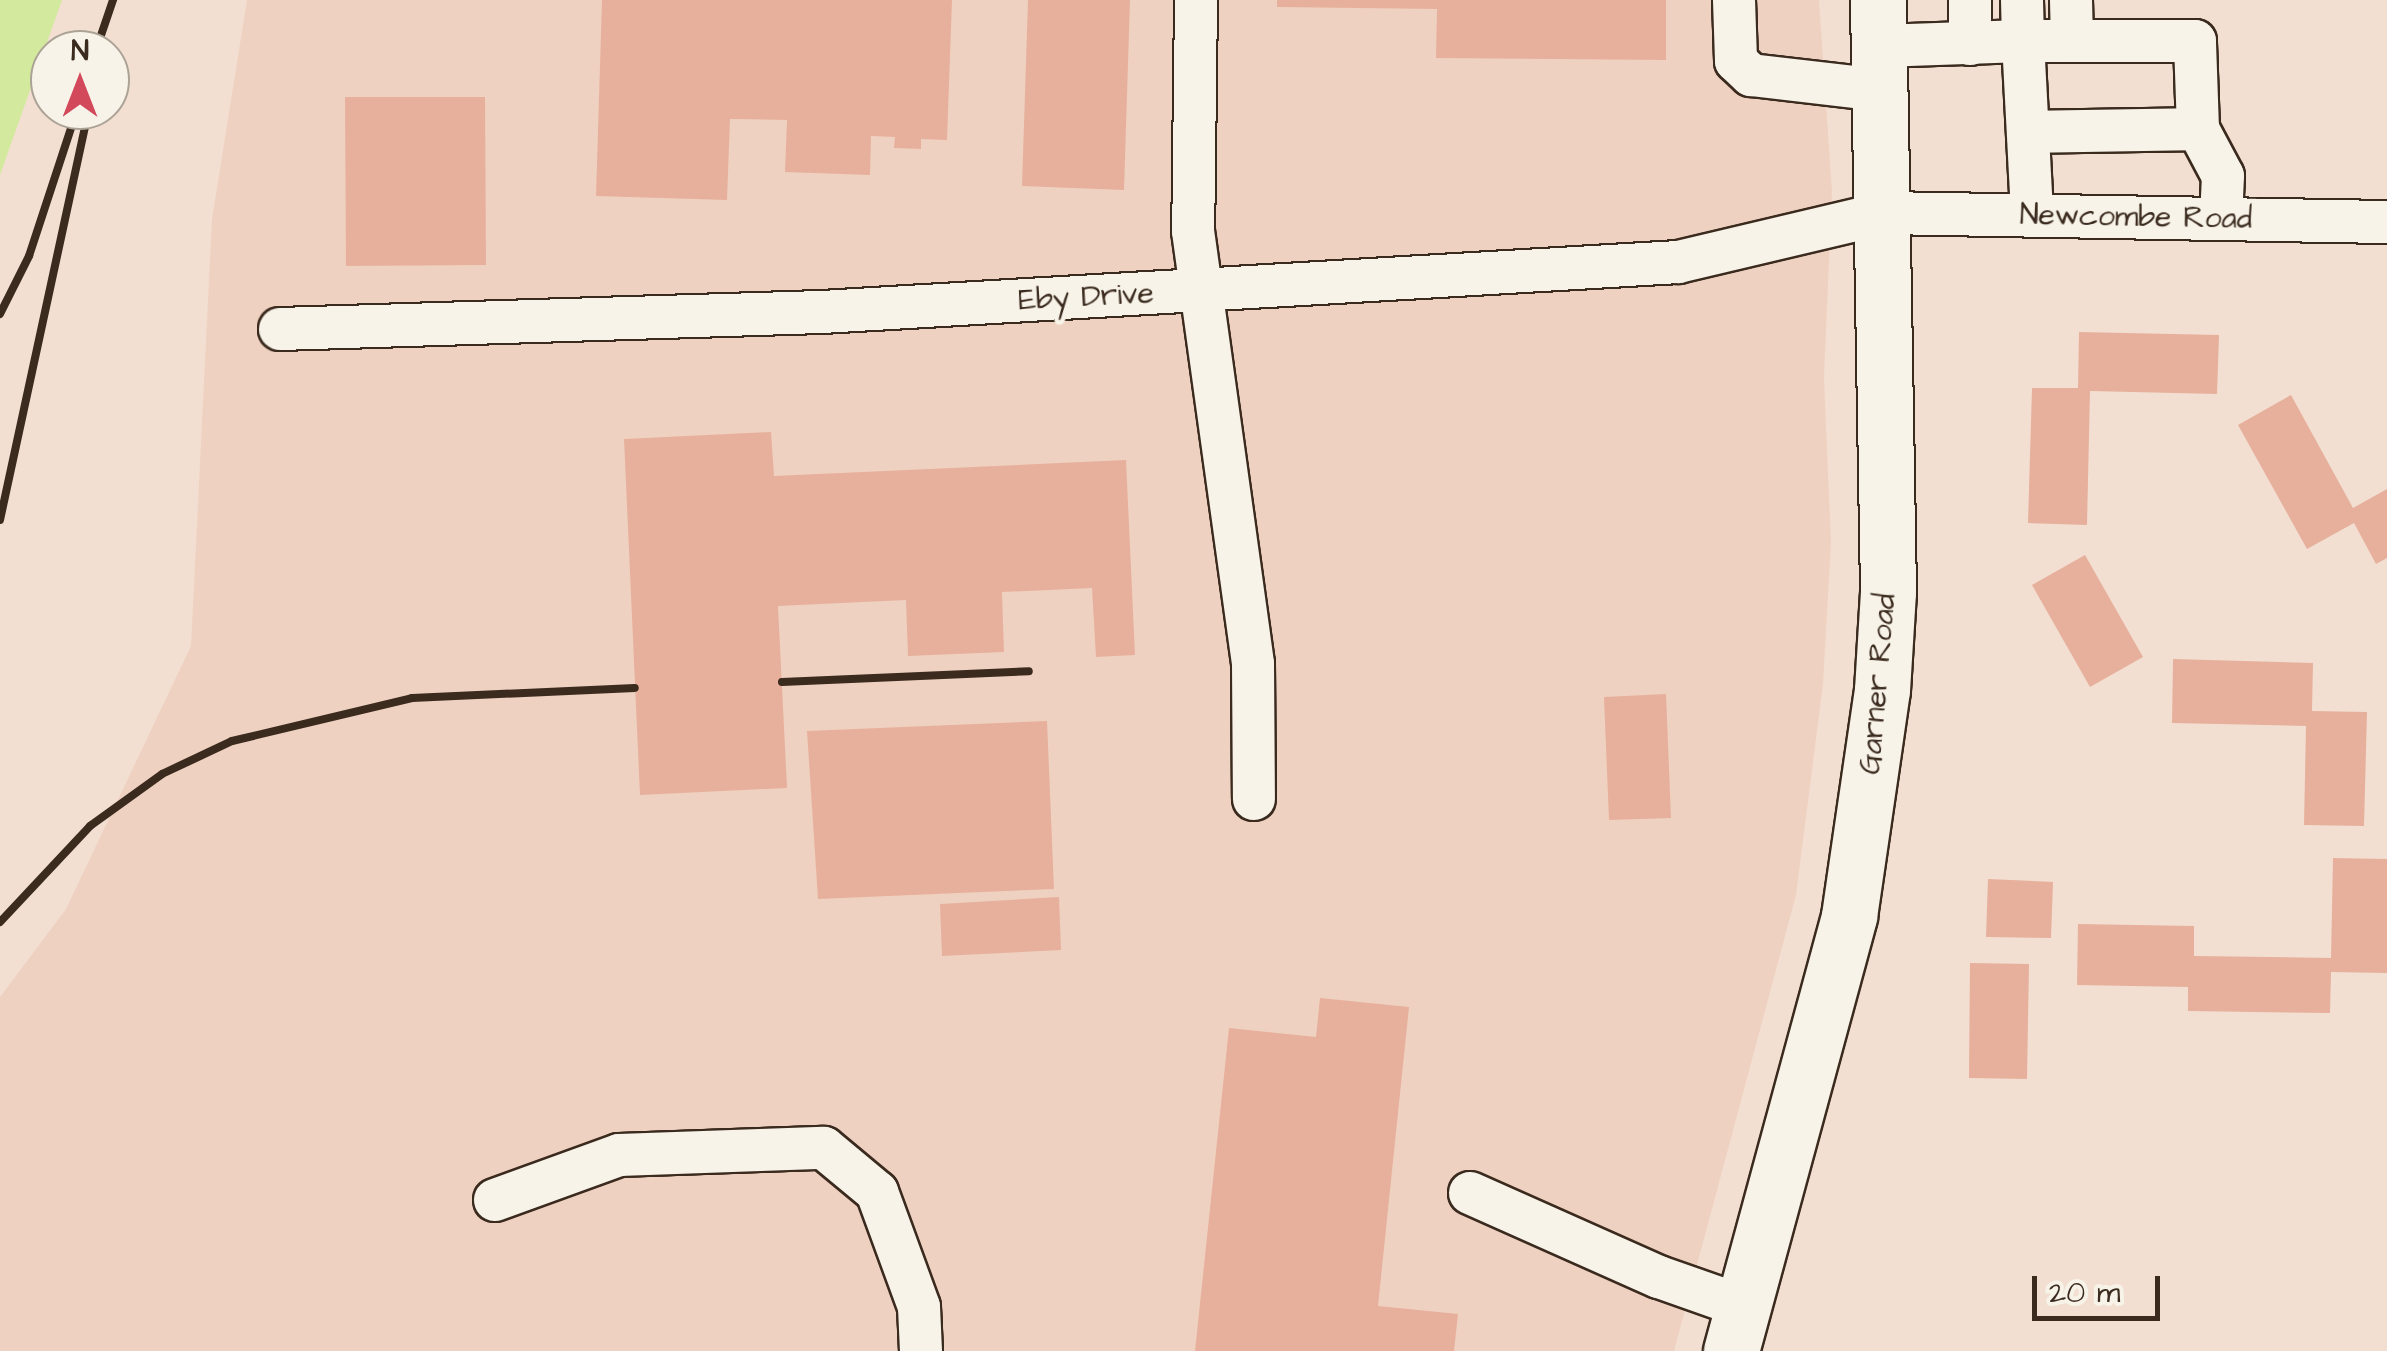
<!DOCTYPE html>
<style>
body{margin:0}
#map{position:relative;width:2387px;height:1351px;overflow:hidden;background:#f2dfd1;font-family:"Architects Daughter",sans-serif}
div>[style]{position:absolute}
.built>*{inset:0;background:#efd1c1}
.green>*{inset:0;background:#d3e99d}
.building>*{inset:0;background:#e7b09c}
.roads{filter:drop-shadow(2px 0 #3b2a1e) drop-shadow(-2px 0 #3b2a1e) drop-shadow(0 2px #3b2a1e) drop-shadow(0 -2px #3b2a1e)}
.minor>*{height:42px;margin:-21px;padding:0 21px;transform-origin:21px;border-radius:21px;background:#f7f3e8}
.major>*{height:55px;margin:-27.5px;padding:0 27.5px;transform-origin:27.5px;border-radius:27.5px;background:#f7f3e8}
.rail>*{height:8px;margin:-4px;padding:0 4px;transform-origin:4px;border-radius:4px;background:#3b2a1e}
span{translate:-50% -50%;white-space:nowrap;text-align:center;line-height:1.15;-webkit-text-stroke:9px #f7f3e8;paint-order:stroke}
.street-label{font-size:30px;color:#3b2a1e}
.north{position:absolute;left:30px;top:30px;width:100px;height:100px;box-sizing:border-box;background:#f7f3e8;border:2px solid #aca397;border-radius:50%;rotate:0deg;font-size:28px;font-weight:700;line-height:40px;text-align:center;color:#3b2a1e}
.north::after{content:'';display:block;margin:auto;width:35px;height:45px;background:#d1495b;clip-path:polygon(50% 0,100% 100%,50% 72%,0 100%)}
.scale{position:absolute;left:2032px;top:1276px;width:128px;height:45px;box-sizing:border-box;border:5px solid #3b2a1e;border-top:0;padding-left:12px;font-size:30px;line-height:35px;white-space:nowrap;color:#3b2a1e;-webkit-text-stroke:8px #f7f3e8;paint-order:stroke}
</style>
<div id="map">
<div class="built">
<i style="clip-path:polygon(247px 0,1819px 0,1832px 192px,1824px 377px,1831px 543px,1823px 684px,1796px 895px,1674px 1351px,0 1351px,0 997px,66px 909px,191px 646px,212px 219px)"></i>
</div>
<div class="green">
<i style="clip-path:polygon(0 0,62px 0,0 175px)"></i>
</div>
<div class="building">
<i style="clip-path:polygon(602px 0,952px 0,947px 140px,921px 139px,921px 149px,894px 148px,895px 137px,871px 136px,870px 175px,785px 172px,787px 120px,730px 119px,727px 200px,596px 196px)"></i>
<i style="clip-path:polygon(1028px 0,1130px 0,1124px 190px,1022px 186px)"></i>
<i style="clip-path:polygon(1277px 0,1666px 0,1666px 60px,1436px 58px,1437px 9px,1277px 7px)"></i>
<i style="clip-path:polygon(345px 97px,485px 97px,486px 265px,346px 266px)"></i>
<i style="clip-path:polygon(2079px 332px,2219px 335px,2217px 394px,2090px 391px,2087px 525px,2028px 523px,2032px 388px,2078px 388px)"></i>
<i style="clip-path:polygon(2291px 395px,2353px 508px,2387px 489px,2387px 558px,2376px 564px,2354px 523px,2307px 549px,2238px 425px)"></i>
<i style="clip-path:polygon(771px 432px,774px 476px,1126px 460px,1135px 655px,1096px 657px,1092px 588px,1002px 592px,1004px 652px,908px 656px,906px 600px,778px 606px,787px 788px,640px 795px,624px 439px)"></i>
<i style="clip-path:polygon(2085px 555px,2143px 657px,2090px 687px,2032px 585px)"></i>
<i style="clip-path:polygon(2173px 659px,2313px 663px,2312px 711px,2367px 712px,2364px 826px,2304px 825px,2306px 726px,2172px 723px)"></i>
<i style="clip-path:polygon(1666px 694px,1671px 818px,1609px 820px,1604px 697px)"></i>
<i style="clip-path:polygon(1047px 721px,1054px 889px,818px 899px,807px 731px)"></i>
<i style="clip-path:polygon(2333px 858px,2387px 859px,2387px 973px,2331px 972px,2330px 1013px,2188px 1011px,2188px 987px,2077px 985px,2078px 924px,2194px 926px,2194px 956px,2331px 958px)"></i>
<i style="clip-path:polygon(1988px 879px,2053px 882px,2051px 938px,1986px 937px)"></i>
<i style="clip-path:polygon(1059px 897px,1061px 950px,942px 956px,940px 904px)"></i>
<i style="clip-path:polygon(1970px 963px,2029px 964px,2027px 1079px,1969px 1078px)"></i>
<i style="clip-path:polygon(1320px 998px,1409px 1007px,1378px 1306px,1458px 1314px,1454px 1351px,1195px 1351px,1229px 1028px,1316px 1037px)"></i>
</div>
<div class="roads">
<div class="minor">
<i style="left:1196px;top:0;width:231px;rotate:90.7deg"></i>
<i style="left:1193px;top:231px;width:437px;rotate:82.1deg"></i>
<i style="left:1253px;top:664px;width:135px;rotate:89.6deg"></i>
<i style="left:1734px;top:0;width:61px;rotate:88.1deg"></i>
<i style="left:1736px;top:61px;width:21px;rotate:43deg"></i>
<i style="left:1751px;top:75px;width:131px;rotate:6.6deg"></i>
<i style="left:1970px;top:0;width:44px;rotate:90deg"></i>
<i style="left:2022px;top:0;width:41px;rotate:88.6deg"></i>
<i style="left:2023px;top:41px;width:49px"></i>
<i style="left:2072px;top:41px;width:41px;rotate:-91.4deg"></i>
<i style="left:1880px;top:46px;width:143px;rotate:-2deg"></i>
<i style="left:2023px;top:41px;width:174px;rotate:87deg"></i>
<i style="left:2198px;top:129px;width:53px;rotate:62deg"></i>
<i style="left:2223px;top:176px;width:43px;rotate:92.7deg"></i>
<i style="left:2029px;top:132px;width:169px;rotate:-1deg"></i>
<i style="left:2198px;top:129px;width:88px;rotate:-92deg"></i>
<i style="left:2195px;top:41px;width:123px;rotate:180deg"></i>
<i style="left:280px;top:329px;width:542px;rotate:-1.8deg"></i>
<i style="left:822px;top:312px;width:857px;rotate:-3.34deg"></i>
<i style="left:1678px;top:262px;width:213px;rotate:-13.3deg"></i>
<i style="left:1885px;top:213px;width:502px;rotate:1.03deg"></i>
<i style="left:1470px;top:1193px;width:207px;rotate:24deg"></i>
<i style="left:1659px;top:1277px;width:90px;rotate:19.4deg"></i>
<i style="left:495px;top:1200px;width:132px;rotate:-19.9deg"></i>
<i style="left:619px;top:1155px;width:205px;rotate:-2deg"></i>
<i style="left:824px;top:1148px;width:69px;rotate:39.7deg"></i>
<i style="left:877px;top:1192px;width:122px;rotate:69.9deg"></i>
<i style="left:919px;top:1307px;width:44px;rotate:87.4deg"></i>
</div>
<div class="major">
<i style="left:1731px;top:1351px;width:451px;rotate:-74.8deg"></i>
<i style="left:1849px;top:916px;width:228px;rotate:-81.7deg"></i>
<i style="left:1882px;top:690px;width:98px;rotate:-86.5deg"></i>
<i style="left:1888px;top:592px;width:592px;rotate:-90.97deg"></i>
</div>
</div>
<div class="rail">
<i style="left:96px;top:50px;width:53px;rotate:-71.2deg"></i>
<i style="left:0;top:314px;width:65px;rotate:-63.4deg"></i>
<i style="left:29px;top:256px;width:151px;rotate:-71.8deg"></i>
<i style="left:0;top:520px;width:420px;rotate:-77.8deg"></i>
<i style="left:782px;top:682px;width:247px;rotate:-2.5deg"></i>
<i style="left:0;top:922px;width:132px;rotate:-46.8deg"></i>
<i style="left:90px;top:826px;width:89px;rotate:-35.8deg"></i>
<i style="left:162px;top:774px;width:77px;rotate:-25.2deg"></i>
<i style="left:232px;top:741px;width:185px;rotate:-13.4deg"></i>
<i style="left:412px;top:698px;width:223px;rotate:-2.6deg"></i>
</div>
<div class="street-label">
<span style="left:2136px;top:217px;rotate:1deg">Newcombe Road</span>
<span style="left:1086px;top:297px;rotate:-3deg">Eby Drive</span>
<span style="left:1878px;top:684px;rotate:-85deg">Garner Road</span>
</div>
<div class="north">N</div>
<div class="scale">20 m</div>
</div>
